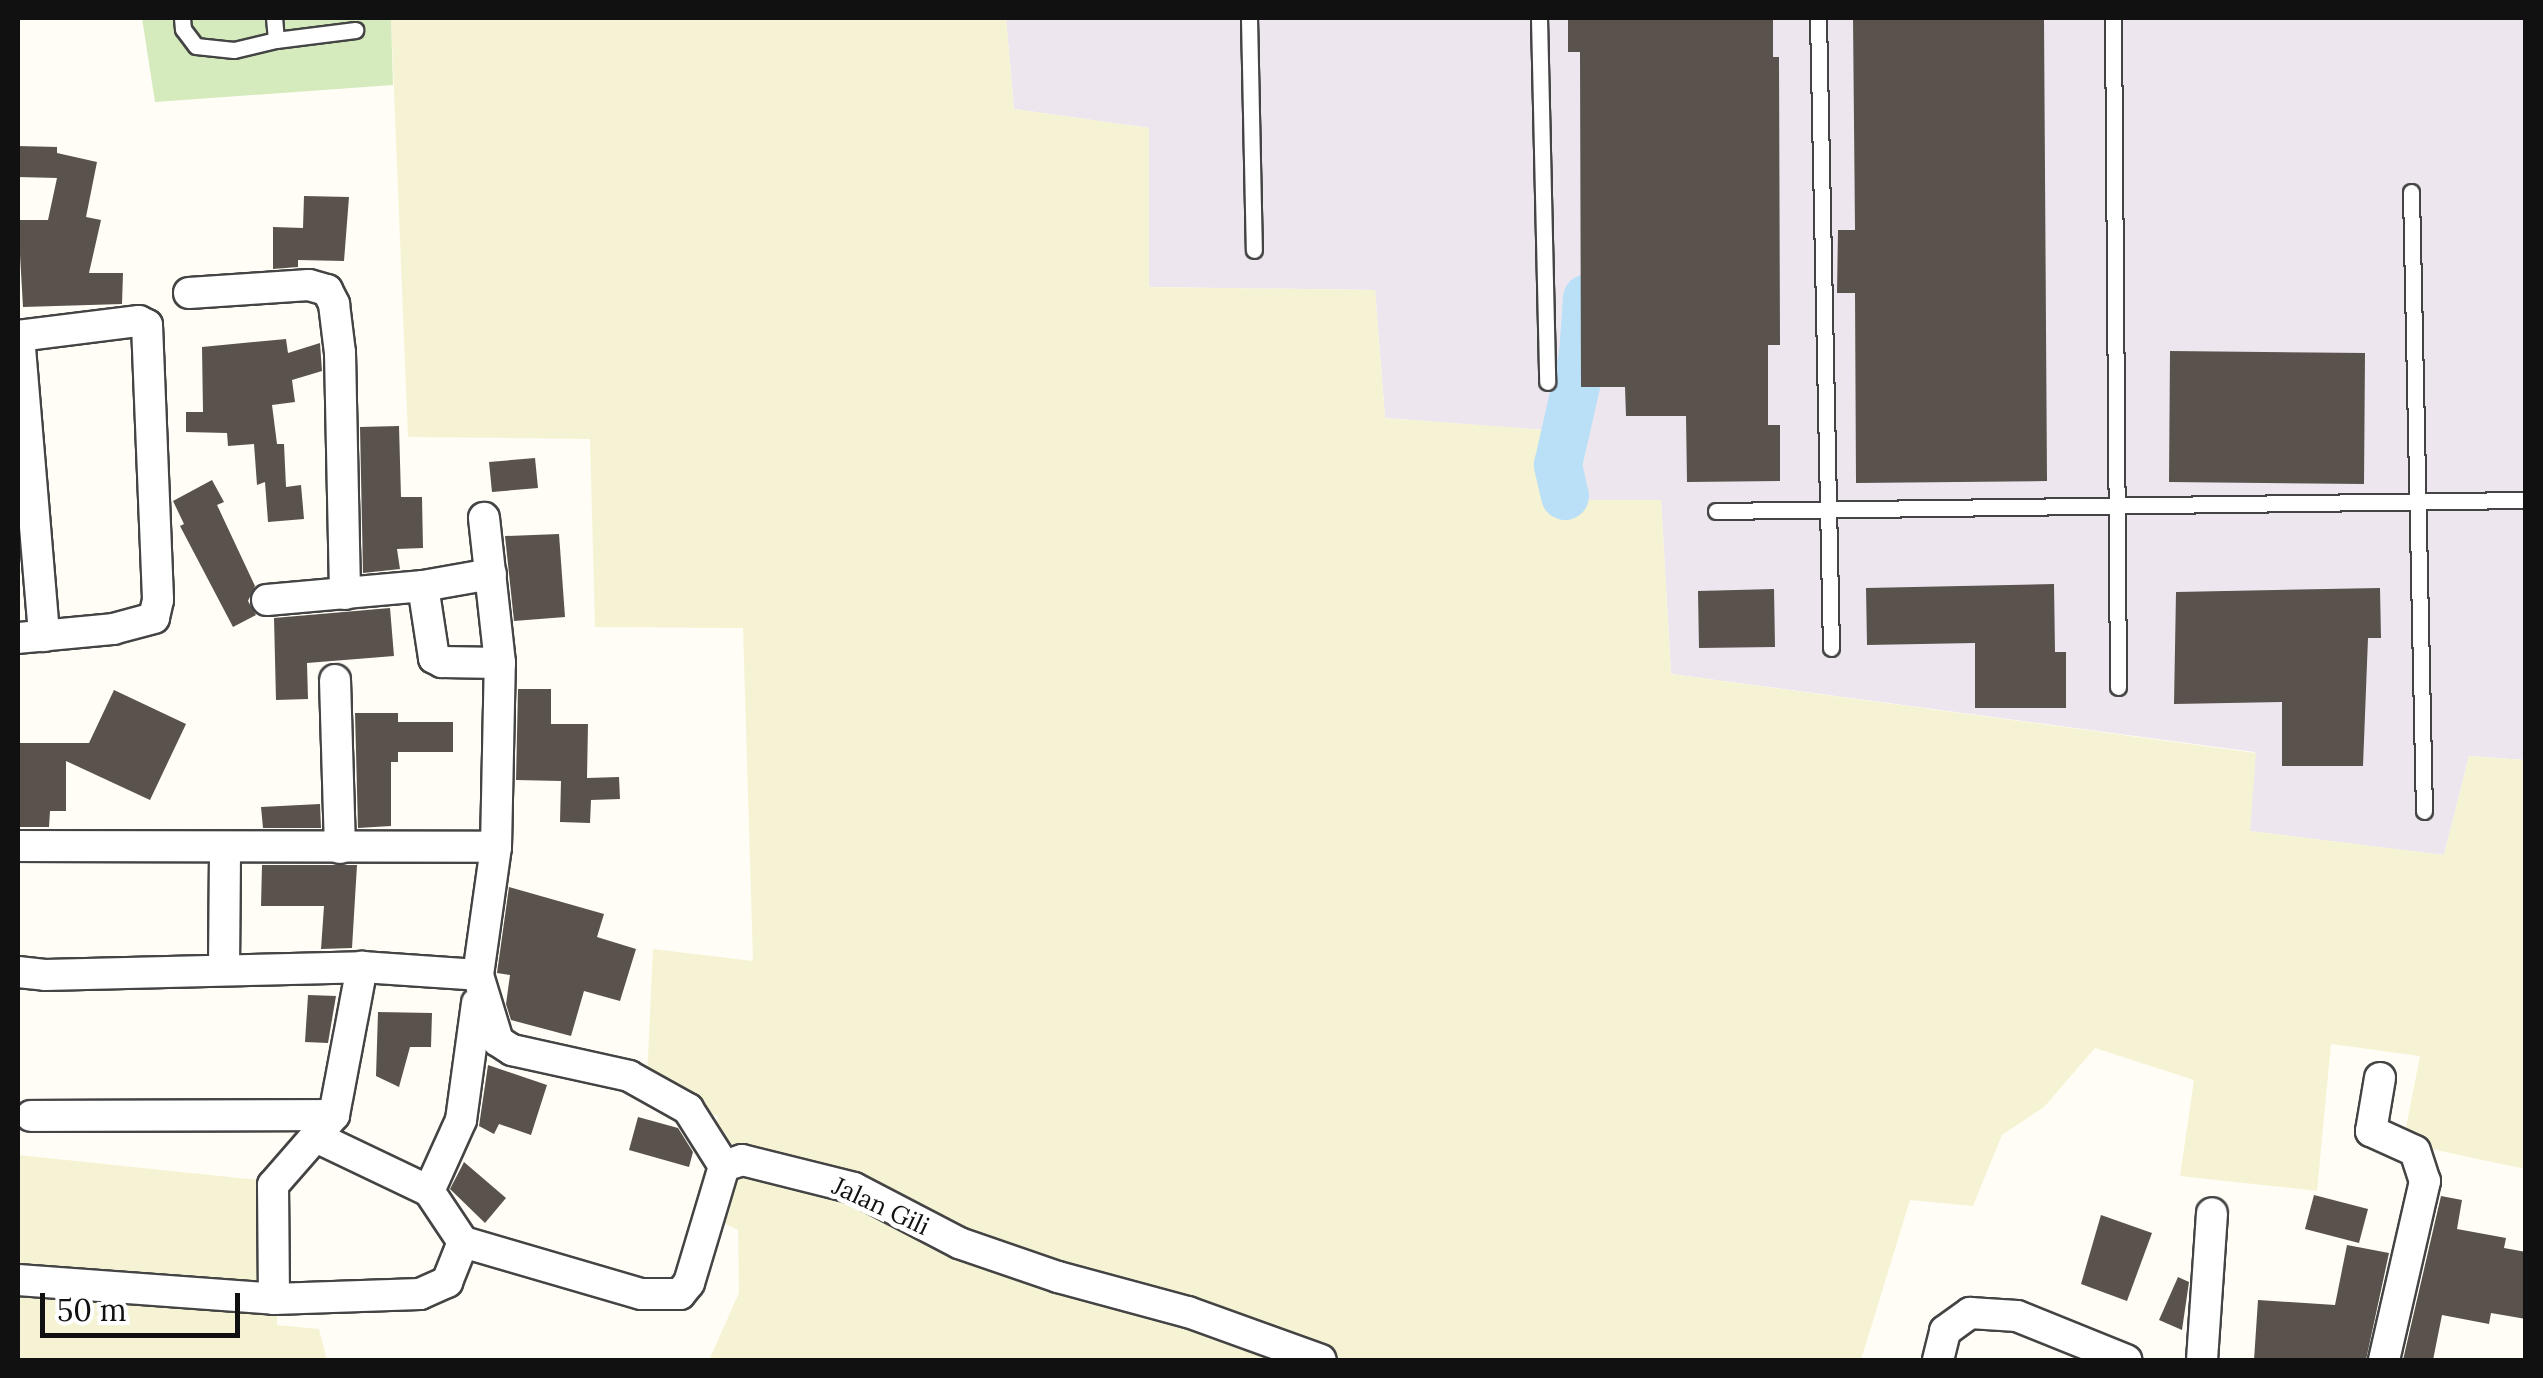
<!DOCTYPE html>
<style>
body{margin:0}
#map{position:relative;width:2543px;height:1378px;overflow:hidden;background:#fffdf5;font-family:Lora,serif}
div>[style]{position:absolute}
.industrial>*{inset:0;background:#eee6ef}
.farmland>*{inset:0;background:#f6f3d4}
.green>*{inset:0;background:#d5ebbd}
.river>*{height:48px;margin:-24px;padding:0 24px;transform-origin:24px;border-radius:24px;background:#b9e0f7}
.building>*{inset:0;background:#5a524d}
.roads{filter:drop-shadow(2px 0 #444) drop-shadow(-2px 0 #444) drop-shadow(0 2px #444) drop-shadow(0 -2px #444)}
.service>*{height:15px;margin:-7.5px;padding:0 7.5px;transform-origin:7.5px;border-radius:7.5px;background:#fff}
.minor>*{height:30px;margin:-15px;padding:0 15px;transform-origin:15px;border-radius:15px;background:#fff}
span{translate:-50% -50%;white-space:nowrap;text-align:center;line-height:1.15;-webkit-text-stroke:10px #fff;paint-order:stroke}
.street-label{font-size:25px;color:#111}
.frame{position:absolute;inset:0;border:20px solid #111;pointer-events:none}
.scale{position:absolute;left:40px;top:1293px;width:200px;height:45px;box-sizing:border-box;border:5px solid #111;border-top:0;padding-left:12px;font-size:30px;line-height:35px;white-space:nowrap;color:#111;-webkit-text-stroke:8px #fff;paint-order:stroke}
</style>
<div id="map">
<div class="industrial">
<i style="clip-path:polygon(1006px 18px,2525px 18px,2525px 760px,2469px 756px,2444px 855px,2249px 831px,2255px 752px,1671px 674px,1661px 500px,1554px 500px,1557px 431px,1385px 418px,1375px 290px,1149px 287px,1149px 128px,1014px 109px)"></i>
</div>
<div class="farmland">
<i style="clip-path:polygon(391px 18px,1006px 18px,1014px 109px,1149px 128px,1149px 287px,1375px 290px,1385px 418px,1558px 431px,1555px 500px,1661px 500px,1671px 674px,2256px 753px,2250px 831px,2444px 855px,2469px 756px,2525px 760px,2525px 1169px,2403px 1143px,2420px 1056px,2331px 1044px,2317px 1191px,2180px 1176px,2194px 1080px,2095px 1048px,2044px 1107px,2002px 1135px,1973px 1206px,1910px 1200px,1861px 1360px,709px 1360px,739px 1293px,738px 1230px,694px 1209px,718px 1116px,646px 1100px,653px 949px,753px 961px,743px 628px,595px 627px,590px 439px,408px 437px)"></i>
<i style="clip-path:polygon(18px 1155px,278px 1182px,277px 1325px,319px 1329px,327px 1360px,18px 1360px)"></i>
</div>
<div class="green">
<i style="clip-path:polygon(142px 18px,391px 18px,393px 85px,155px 102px)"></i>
</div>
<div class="river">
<i style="left:1565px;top:496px;width:32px;rotate:-103deg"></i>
<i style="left:1558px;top:465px;width:113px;rotate:-77.2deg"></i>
<i style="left:1583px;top:355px;width:57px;rotate:-86deg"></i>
</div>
<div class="building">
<i style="clip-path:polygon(1568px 18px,1773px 18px,1773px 57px,1779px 57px,1780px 345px,1768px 345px,1768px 425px,1780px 425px,1780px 481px,1687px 482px,1686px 416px,1626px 416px,1625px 387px,1581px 387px,1580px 52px,1568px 52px)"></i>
<i style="clip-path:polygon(1853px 18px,2044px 18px,2047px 481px,1856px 483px,1855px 293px,1837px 293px,1838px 230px,1855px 230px)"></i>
<i style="clip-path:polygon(18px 146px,57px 147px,57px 153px,97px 162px,86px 217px,101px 220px,89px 273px,123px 273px,122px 304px,23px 307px,18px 220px,48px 220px,57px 178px,18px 177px)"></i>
<i style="clip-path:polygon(304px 196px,349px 197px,344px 261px,298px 260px,298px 267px,273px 269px,273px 227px,303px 228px)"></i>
<i style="clip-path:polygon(286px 339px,288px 353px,320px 343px,322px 371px,292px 380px,295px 402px,272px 405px,277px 444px,284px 444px,286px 487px,301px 485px,304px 519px,268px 522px,265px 482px,257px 485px,254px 444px,228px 446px,227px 433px,186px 432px,186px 412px,203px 412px,202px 347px)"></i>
<i style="clip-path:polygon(2170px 351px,2365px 353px,2364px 484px,2169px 482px)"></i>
<i style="clip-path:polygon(399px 426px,401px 497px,422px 497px,423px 548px,397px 549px,400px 569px,363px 573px,360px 427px)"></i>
<i style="clip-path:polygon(535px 458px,538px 488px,492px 492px,489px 462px)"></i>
<i style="clip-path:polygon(212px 480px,224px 502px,217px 505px,255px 586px,248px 601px,256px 615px,233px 627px,180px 526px,184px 524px,173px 501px)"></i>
<i style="clip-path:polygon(559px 534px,565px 617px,514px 621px,505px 536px)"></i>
<i style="clip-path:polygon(2054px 584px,2055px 652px,2066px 652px,2066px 708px,1975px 708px,1975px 643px,1867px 645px,1866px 588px)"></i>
<i style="clip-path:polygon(2380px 588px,2381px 638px,2368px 638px,2363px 766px,2282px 766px,2282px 702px,2174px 704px,2176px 592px)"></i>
<i style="clip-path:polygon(1774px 589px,1775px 647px,1699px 648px,1698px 591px)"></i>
<i style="clip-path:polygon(390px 608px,394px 656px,307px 663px,308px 699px,276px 700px,274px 618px)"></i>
<i style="clip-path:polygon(518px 689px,551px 689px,551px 724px,588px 724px,587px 778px,619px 777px,620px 799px,591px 800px,590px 823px,560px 822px,561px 781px,516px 780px)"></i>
<i style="clip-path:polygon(114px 690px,186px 724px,150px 800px,66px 761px,66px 811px,50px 811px,49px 827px,18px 827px,18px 743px,89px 743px)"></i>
<i style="clip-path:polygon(355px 713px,398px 713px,398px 722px,453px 722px,453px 752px,398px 752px,398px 762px,391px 762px,391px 826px,358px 828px)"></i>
<i style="clip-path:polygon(320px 804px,321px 828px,263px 828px,261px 807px)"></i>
<i style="clip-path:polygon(262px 865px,357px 865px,352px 948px,321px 949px,324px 906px,261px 906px)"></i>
<i style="clip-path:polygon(509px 887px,604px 914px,597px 937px,636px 949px,620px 1001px,584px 991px,571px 1036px,511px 1020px,506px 1004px,510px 975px,497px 973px)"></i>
<i style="clip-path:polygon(308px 995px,336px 996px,328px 1043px,305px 1042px)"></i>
<i style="clip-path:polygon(378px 1012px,432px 1013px,431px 1047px,410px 1047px,399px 1087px,376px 1076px)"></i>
<i style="clip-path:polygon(488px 1065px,547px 1085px,531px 1135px,499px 1124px,494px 1134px,479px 1126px)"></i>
<i style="clip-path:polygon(638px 1117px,678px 1128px,693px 1152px,689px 1167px,629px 1150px)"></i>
<i style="clip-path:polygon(464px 1162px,506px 1198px,485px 1223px,450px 1189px)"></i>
<i style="clip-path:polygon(2314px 1195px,2368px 1209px,2359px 1243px,2305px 1229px)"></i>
<i style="clip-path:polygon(2441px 1196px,2462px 1200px,2457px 1229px,2506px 1238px,2504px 1248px,2526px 1252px,2526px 1319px,2491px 1313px,2489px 1324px,2442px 1315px,2433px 1360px,2403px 1360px)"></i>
<i style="clip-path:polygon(2101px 1215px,2152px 1233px,2127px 1301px,2081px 1284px)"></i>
<i style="clip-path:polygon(2347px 1245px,2389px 1253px,2366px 1360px,2254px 1360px,2258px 1300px,2335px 1305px)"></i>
<i style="clip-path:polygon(2178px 1277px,2189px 1282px,2182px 1330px,2159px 1320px)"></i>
</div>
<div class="roads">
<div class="service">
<i style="left:182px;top:18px;width:11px;rotate:85deg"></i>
<i style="left:183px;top:29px;width:21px;rotate:53deg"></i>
<i style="left:196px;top:46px;width:38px;rotate:6deg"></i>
<i style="left:234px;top:50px;width:43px;rotate:-13.4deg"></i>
<i style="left:276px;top:40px;width:22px;rotate:-95deg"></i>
<i style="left:1249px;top:18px;width:232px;rotate:88.8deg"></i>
<i style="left:1539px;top:18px;width:364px;rotate:88.7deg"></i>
<i style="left:1818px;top:18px;width:630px;rotate:88.82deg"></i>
<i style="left:2113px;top:18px;width:669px;rotate:89.57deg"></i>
<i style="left:276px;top:40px;width:80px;rotate:-7.2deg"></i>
<i style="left:2411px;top:192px;width:619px;rotate:88.8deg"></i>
<i style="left:1716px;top:511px;width:810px;rotate:-0.78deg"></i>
</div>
<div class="minor">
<i style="left:189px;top:293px;width:120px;rotate:-3.8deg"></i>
<i style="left:309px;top:285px;width:19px;rotate:16deg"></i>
<i style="left:327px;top:290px;width:16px;rotate:63deg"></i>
<i style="left:334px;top:304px;width:49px;rotate:83deg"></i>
<i style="left:340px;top:353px;width:241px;rotate:88.8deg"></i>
<i style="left:18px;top:336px;width:122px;rotate:-7.1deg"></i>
<i style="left:139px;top:321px;width:9px;rotate:27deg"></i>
<i style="left:147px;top:325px;width:275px;rotate:87.7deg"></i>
<i style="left:158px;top:600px;width:18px;rotate:103deg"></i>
<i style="left:154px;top:618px;width:42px;rotate:165deg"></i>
<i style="left:113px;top:629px;width:95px;rotate:174.6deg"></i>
<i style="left:19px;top:336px;width:301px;rotate:85.2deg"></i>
<i style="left:423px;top:586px;width:73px;rotate:81.3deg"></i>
<i style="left:434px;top:658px;width:9px;rotate:27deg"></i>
<i style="left:442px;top:662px;width:58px;rotate:1deg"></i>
<i style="left:267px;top:600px;width:157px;rotate:-5.1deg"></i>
<i style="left:423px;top:586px;width:69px;rotate:-10deg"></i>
<i style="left:335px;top:680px;width:168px;rotate:88.3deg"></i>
<i style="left:18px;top:846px;width:478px;rotate:0.1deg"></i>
<i style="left:224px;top:968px;width:119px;rotate:-89.5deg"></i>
<i style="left:18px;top:972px;width:27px;rotate:6deg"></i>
<i style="left:45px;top:975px;width:317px;rotate:-1.4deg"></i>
<i style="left:362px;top:967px;width:116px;rotate:3.9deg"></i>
<i style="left:478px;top:975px;width:129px;rotate:-82deg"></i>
<i style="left:496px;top:847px;width:184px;rotate:-88.8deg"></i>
<i style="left:500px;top:663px;width:146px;rotate:-96.3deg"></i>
<i style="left:478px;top:975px;width:69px;rotate:73.1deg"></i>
<i style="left:498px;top:1041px;width:17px;rotate:33deg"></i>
<i style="left:512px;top:1050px;width:120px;rotate:12.5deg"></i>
<i style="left:629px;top:1076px;width:68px;rotate:29.2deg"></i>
<i style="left:688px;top:1109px;width:67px;rotate:57.7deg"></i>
<i style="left:2380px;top:1078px;width:54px;rotate:99.6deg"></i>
<i style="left:2371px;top:1131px;width:48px;rotate:24.4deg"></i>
<i style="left:2415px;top:1151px;width:32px;rotate:72deg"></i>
<i style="left:2425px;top:1181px;width:184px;rotate:102.9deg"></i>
<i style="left:31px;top:1116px;width:303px;rotate:-0.2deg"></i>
<i style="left:318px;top:1138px;width:123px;rotate:25.5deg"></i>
<i style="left:429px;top:1191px;width:61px;rotate:56.3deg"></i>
<i style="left:724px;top:1166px;width:19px;rotate:-18deg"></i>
<i style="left:742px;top:1160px;width:115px;rotate:14deg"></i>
<i style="left:854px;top:1188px;width:119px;rotate:27.6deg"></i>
<i style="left:959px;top:1243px;width:105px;rotate:19deg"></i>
<i style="left:1058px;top:1277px;width:135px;rotate:15.1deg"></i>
<i style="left:1188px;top:1312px;width:141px;rotate:19.8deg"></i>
<i style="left:429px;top:1191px;width:78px;rotate:-65.7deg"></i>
<i style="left:461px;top:1120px;width:118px;rotate:-82.2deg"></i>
<i style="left:463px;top:1242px;width:185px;rotate:16.3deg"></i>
<i style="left:641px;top:1294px;width:39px"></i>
<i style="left:680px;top:1294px;width:14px;rotate:-51deg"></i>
<i style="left:689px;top:1283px;width:122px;rotate:-73.3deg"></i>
<i style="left:18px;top:1280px;width:257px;rotate:4.2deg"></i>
<i style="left:274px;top:1299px;width:146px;rotate:-2deg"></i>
<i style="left:420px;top:1294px;width:30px;rotate:-24deg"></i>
<i style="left:447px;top:1282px;width:43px;rotate:-68.2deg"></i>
<i style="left:274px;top:1299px;width:114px;rotate:-90.5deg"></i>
<i style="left:273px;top:1185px;width:93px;rotate:-48.9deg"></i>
<i style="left:334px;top:1115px;width:151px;rotate:-79.3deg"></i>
<i style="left:1938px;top:1360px;width:30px;rotate:-76deg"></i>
<i style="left:1945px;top:1331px;width:31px;rotate:-36deg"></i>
<i style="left:1970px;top:1313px;width:47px;rotate:3.7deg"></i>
<i style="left:2017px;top:1316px;width:118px;rotate:22deg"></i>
<i style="left:2202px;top:1360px;width:147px;rotate:-86.1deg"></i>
</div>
</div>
<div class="street-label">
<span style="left:881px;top:1206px;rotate:25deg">Jalan Gili</span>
</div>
<div class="frame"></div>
<div class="scale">50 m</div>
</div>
